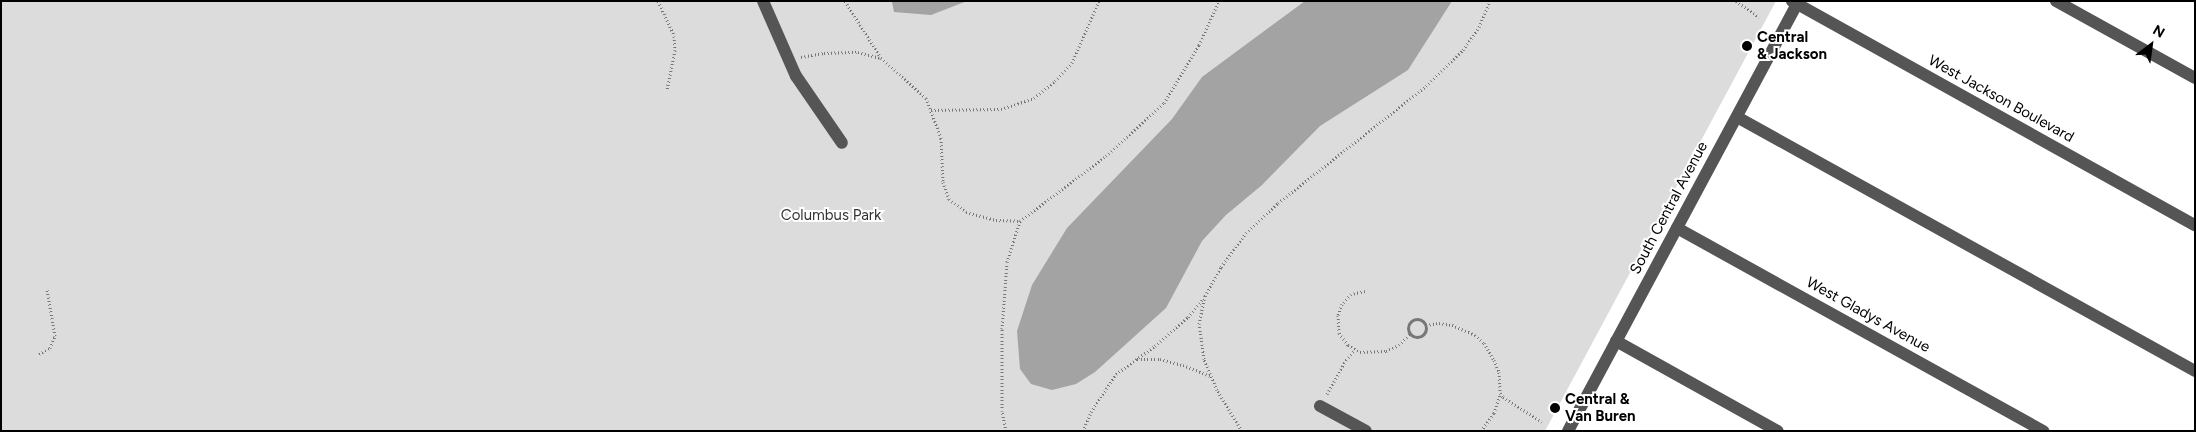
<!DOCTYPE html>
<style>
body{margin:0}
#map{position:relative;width:2196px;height:432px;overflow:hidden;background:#fff;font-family:Figtree,sans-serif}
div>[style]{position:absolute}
.green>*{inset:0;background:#dcdcdc}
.water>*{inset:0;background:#a3a3a3}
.path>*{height:3px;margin-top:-1.5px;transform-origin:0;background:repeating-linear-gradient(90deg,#777 0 1px,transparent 0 3.5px)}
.path>.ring{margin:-1.5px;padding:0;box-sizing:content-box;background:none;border:3px solid #777;border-radius:50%}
.minor>*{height:12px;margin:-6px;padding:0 6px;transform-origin:6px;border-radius:6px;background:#555}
.dots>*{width:14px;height:14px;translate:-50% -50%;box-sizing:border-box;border:2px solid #fff;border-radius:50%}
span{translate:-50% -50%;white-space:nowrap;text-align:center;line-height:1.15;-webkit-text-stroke:4px #fff;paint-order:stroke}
.poi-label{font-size:15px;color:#000;font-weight:700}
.left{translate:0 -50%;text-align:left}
.street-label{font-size:15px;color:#000}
.park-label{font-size:15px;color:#333}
.frame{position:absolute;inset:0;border:2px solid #000;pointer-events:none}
.north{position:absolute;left:2126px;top:20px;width:50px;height:50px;-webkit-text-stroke:4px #fff;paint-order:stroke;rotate:30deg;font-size:14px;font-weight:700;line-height:20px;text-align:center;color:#000}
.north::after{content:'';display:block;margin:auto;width:18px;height:22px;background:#000;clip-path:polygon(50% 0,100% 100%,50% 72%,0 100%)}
</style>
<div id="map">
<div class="green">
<i style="clip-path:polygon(1px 1px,1776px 1px,1545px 431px,1px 431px)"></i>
</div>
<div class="water">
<i style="clip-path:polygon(967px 1px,931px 15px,894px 12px,892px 2px)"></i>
<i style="clip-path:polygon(1305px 1px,1452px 1px,1408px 70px,1320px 126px,1262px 185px,1226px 215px,1202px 241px,1166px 308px,1095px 372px,1076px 384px,1052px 390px,1031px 384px,1020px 369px,1017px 331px,1032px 285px,1067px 228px,1172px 119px,1202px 77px)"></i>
</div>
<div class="path">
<i style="left:658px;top:1px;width:38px;rotate:65deg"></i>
<i style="left:674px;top:36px;width:14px;rotate:86deg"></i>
<i style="left:675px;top:50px;width:41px;rotate:101.3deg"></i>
<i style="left:845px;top:1px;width:67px;rotate:57.7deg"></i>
<i style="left:1736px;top:1px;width:28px;rotate:35deg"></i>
<i style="left:801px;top:57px;width:23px;rotate:-10deg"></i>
<i style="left:824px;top:53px;width:34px;rotate:-2deg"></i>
<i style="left:858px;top:52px;width:24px;rotate:15deg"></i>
<i style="left:881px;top:58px;width:60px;rotate:41.6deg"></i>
<i style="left:926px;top:98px;width:43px;rotate:69.4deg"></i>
<i style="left:941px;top:138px;width:44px;rotate:87.4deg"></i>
<i style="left:943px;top:182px;width:18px;rotate:71deg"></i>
<i style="left:949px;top:199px;width:21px;rotate:37deg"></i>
<i style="left:966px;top:212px;width:31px;rotate:15deg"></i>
<i style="left:996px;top:220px;width:24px;rotate:2deg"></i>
<i style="left:931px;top:110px;width:70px;rotate:-0.8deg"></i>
<i style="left:1001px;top:109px;width:35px;rotate:-18deg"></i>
<i style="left:1034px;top:98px;width:27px;rotate:-39deg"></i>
<i style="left:1055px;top:81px;width:25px;rotate:-47deg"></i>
<i style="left:1072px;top:63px;width:68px;rotate:-66.5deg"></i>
<i style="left:1365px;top:291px;width:14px;rotate:168deg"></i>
<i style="left:1351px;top:294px;width:13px;rotate:132deg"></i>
<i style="left:1342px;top:304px;width:12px;rotate:110deg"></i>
<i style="left:1338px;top:315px;width:18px;rotate:87deg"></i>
<i style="left:1339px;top:333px;width:15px;rotate:53deg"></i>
<i style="left:1348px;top:345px;width:14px;rotate:30deg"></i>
<i style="left:1360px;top:352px;width:26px;rotate:-2deg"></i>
<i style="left:1386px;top:351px;width:14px;rotate:-25deg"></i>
<i style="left:1399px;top:345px;width:16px;rotate:-45deg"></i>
<i class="ring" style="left:1408px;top:319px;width:15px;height:15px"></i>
<i style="left:1426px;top:325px;width:13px;rotate:-9deg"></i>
<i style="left:1439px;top:323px;width:13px;rotate:9deg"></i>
<i style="left:1452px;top:325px;width:25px;rotate:23deg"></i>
<i style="left:1475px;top:335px;width:12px;rotate:42deg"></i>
<i style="left:1484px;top:343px;width:20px;rotate:60deg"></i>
<i style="left:1494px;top:360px;width:13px;rotate:67deg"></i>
<i style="left:1499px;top:372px;width:21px;rotate:87deg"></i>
<i style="left:1500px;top:393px;width:5px;rotate:53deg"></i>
<i style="left:1503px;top:397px;width:46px;rotate:32.7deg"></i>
<i style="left:39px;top:354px;width:13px;rotate:-29deg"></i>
<i style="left:50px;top:348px;width:13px;rotate:-67deg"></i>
<i style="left:55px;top:336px;width:48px;rotate:-99.7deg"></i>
<i style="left:1137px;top:359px;width:23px"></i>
<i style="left:1160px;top:359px;width:24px;rotate:15deg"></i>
<i style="left:1183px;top:365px;width:29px;rotate:22deg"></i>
<i style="left:1327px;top:394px;width:39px;rotate:-61deg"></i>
<i style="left:1346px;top:360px;width:13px;rotate:-48deg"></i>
<i style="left:1006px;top:431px;width:20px;rotate:-101deg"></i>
<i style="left:1002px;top:411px;width:82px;rotate:-90deg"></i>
<i style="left:1002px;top:329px;width:67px;rotate:-85.7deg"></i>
<i style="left:1007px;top:262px;width:43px;rotate:-72.4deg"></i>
<i style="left:1020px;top:221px;width:108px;rotate:-37.1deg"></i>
<i style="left:1106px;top:156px;width:79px;rotate:-42.4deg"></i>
<i style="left:1164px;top:103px;width:68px;rotate:-58.9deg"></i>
<i style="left:1199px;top:45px;width:48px;rotate:-65.6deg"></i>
<i style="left:1083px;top:431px;width:21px;rotate:-67deg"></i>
<i style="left:1091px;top:412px;width:45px;rotate:-56.7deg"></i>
<i style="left:1116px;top:374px;width:48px;rotate:-35.7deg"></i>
<i style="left:1155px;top:346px;width:44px;rotate:-41.3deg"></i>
<i style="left:1188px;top:317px;width:23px;rotate:-50deg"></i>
<i style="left:1242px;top:431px;width:48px;rotate:-121.4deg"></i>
<i style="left:1217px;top:390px;width:34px;rotate:-113deg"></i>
<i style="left:1204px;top:359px;width:35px;rotate:-98deg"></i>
<i style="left:1199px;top:324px;width:29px;rotate:-78deg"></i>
<i style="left:1205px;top:296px;width:33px;rotate:-61deg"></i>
<i style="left:1221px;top:267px;width:42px;rotate:-53.7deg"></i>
<i style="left:1246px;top:233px;width:44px;rotate:-43.2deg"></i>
<i style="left:1278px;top:203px;width:189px;rotate:-38.3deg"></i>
<i style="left:1426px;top:86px;width:52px;rotate:-44.2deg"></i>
<i style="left:1463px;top:50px;width:28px;rotate:-55deg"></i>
<i style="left:1479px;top:27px;width:28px;rotate:-67deg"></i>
<i style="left:1481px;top:431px;width:22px;rotate:-54deg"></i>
<i style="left:1494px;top:413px;width:20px;rotate:-72deg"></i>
</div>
<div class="minor">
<i style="left:763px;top:1px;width:82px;rotate:66.3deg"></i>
<i style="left:796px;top:76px;width:81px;rotate:55.5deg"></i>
<i style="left:1792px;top:1px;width:461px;rotate:29.1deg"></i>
<i style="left:2056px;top:1px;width:159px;rotate:29deg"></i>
<i style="left:1737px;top:117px;width:524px;rotate:29.01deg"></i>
<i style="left:1677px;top:228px;width:419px;rotate:29deg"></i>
<i style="left:1616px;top:341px;width:185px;rotate:29.1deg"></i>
<i style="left:1320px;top:406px;width:52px;rotate:28.5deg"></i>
<i style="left:1568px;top:431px;width:488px;rotate:-61.8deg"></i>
</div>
<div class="dots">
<i style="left:1747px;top:46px;background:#000"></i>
<i style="left:1555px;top:408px;background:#000"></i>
</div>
<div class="poi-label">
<span class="left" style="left:1757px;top:46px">Central<br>&amp; Jackson</span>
<span class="left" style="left:1565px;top:408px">Central &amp;<br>Van Buren</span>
</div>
<div class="street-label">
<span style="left:2001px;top:99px;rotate:29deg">West Jackson Boulevard</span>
<span style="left:1669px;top:208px;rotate:-62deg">South Central Avenue</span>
<span style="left:1868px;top:315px;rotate:29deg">West Gladys Avenue</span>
</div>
<div class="park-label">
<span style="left:831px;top:216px">Columbus Park</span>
</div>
<div class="frame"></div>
<div class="north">N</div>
</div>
